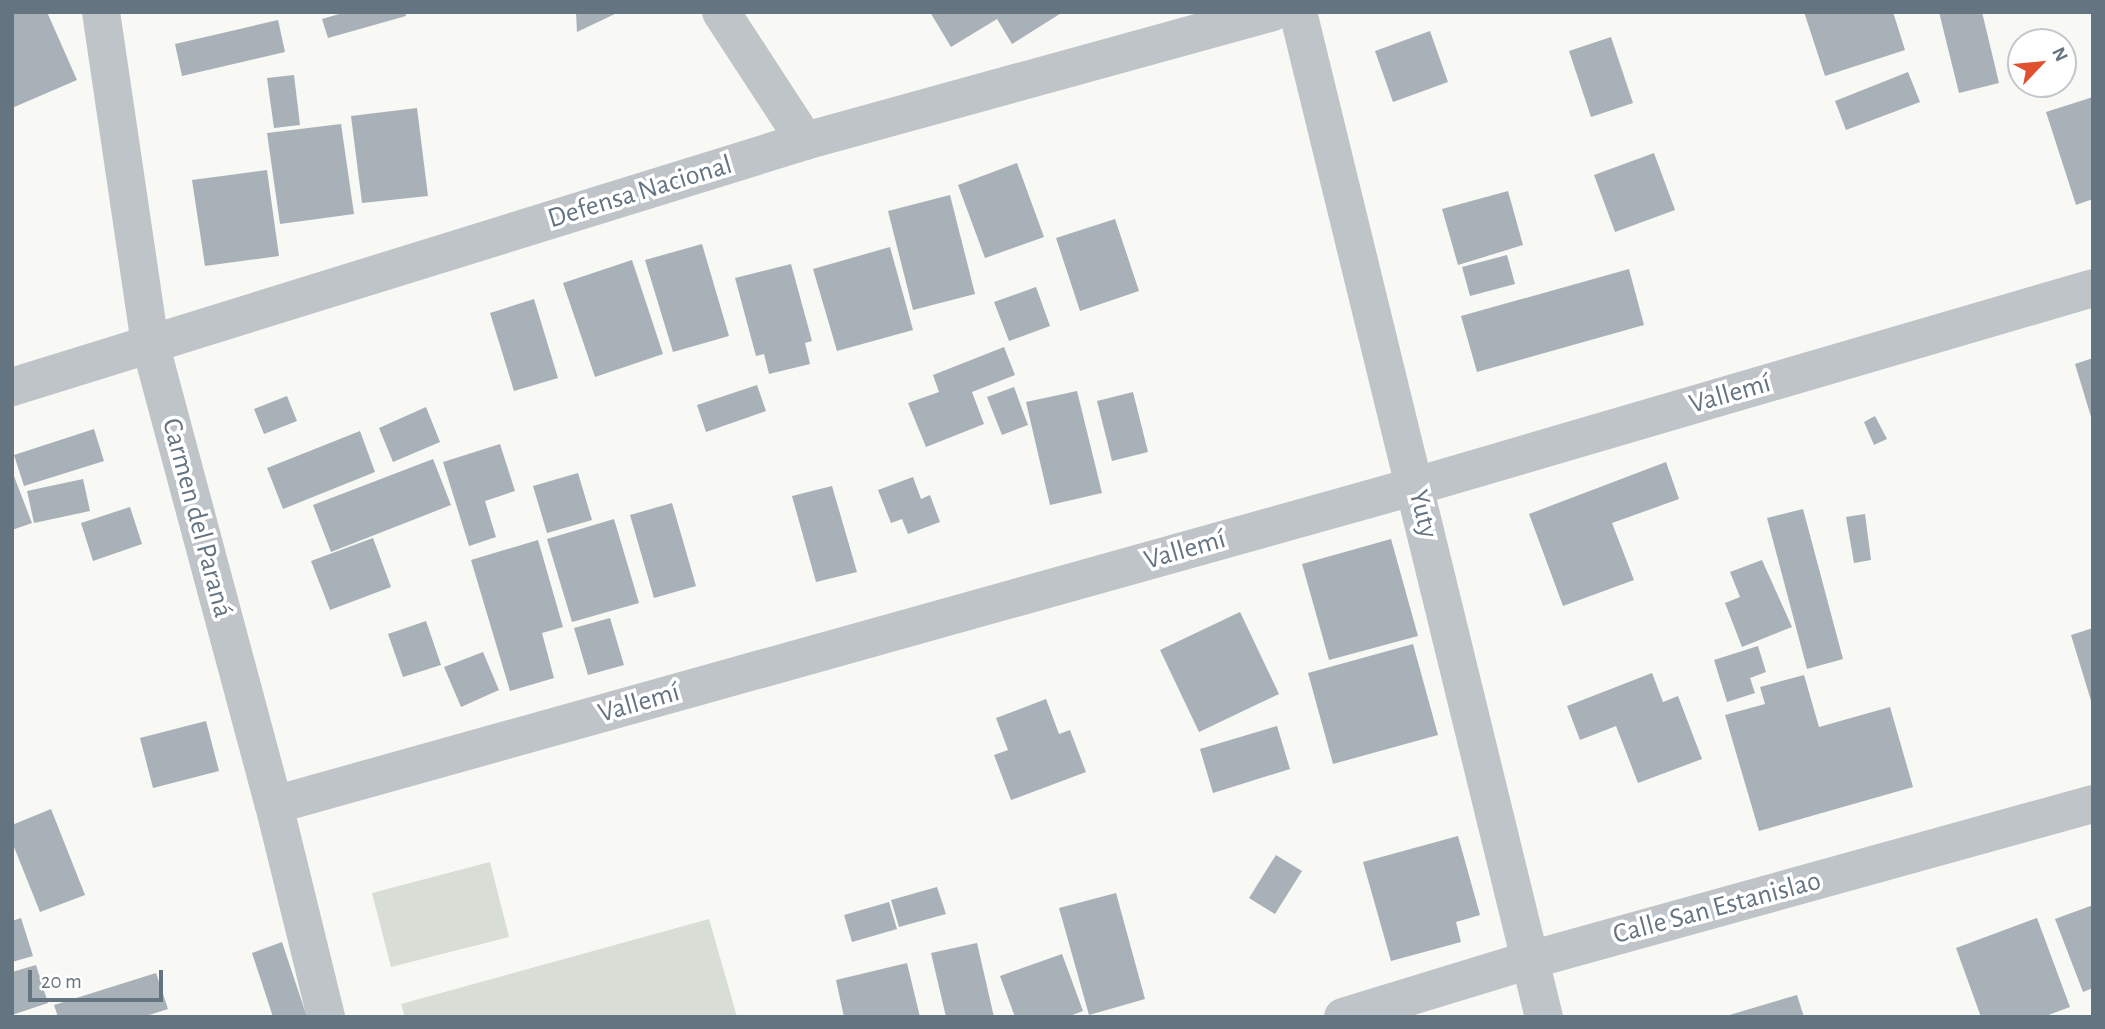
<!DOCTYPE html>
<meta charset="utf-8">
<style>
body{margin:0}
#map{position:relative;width:2105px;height:1029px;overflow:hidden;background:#f8f8f5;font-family:"Alegreya Sans",sans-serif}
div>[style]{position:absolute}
.green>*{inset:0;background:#d8ddd5}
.building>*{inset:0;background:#a8b1b7}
.minor>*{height:38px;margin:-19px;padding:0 19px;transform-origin:19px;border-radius:19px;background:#bfc4c8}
span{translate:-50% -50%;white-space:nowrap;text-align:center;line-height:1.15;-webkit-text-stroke:7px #fff;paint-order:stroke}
.street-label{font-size:28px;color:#647480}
.frame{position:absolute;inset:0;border:14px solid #647480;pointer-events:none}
.north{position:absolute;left:2007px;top:28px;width:70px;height:70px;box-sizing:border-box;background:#fff;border:2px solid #c1c7cc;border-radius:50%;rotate:64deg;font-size:19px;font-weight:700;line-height:28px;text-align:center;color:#647480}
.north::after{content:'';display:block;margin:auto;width:24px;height:32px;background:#df512f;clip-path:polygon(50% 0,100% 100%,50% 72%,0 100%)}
.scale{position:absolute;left:28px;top:970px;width:135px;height:32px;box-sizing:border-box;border:4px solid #647480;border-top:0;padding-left:9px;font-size:21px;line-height:24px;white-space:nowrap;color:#647480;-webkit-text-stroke:5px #fff;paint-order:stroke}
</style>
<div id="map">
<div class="green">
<i style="clip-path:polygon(490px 862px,509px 937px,391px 967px,372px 893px)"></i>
<i style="clip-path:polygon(709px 919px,737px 1017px,405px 1017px,401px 1004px)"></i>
</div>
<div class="building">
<i style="clip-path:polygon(12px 12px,47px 12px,77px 80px,12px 108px)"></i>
<i style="clip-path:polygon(346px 12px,405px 12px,406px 16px,328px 38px,322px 19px)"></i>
<i style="clip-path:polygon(576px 12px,619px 12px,577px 32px)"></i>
<i style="clip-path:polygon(930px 12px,1063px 12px,1012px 44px,997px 19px,951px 47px)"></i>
<i style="clip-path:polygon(1804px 12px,1893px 12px,1905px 50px,1825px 76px)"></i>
<i style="clip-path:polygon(1939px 12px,1982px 12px,1999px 83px,1959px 93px)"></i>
<i style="clip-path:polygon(278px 20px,285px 52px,182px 76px,175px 44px)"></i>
<i style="clip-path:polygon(1430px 31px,1448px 82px,1393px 102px,1375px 51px)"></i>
<i style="clip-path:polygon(1611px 37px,1633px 103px,1591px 117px,1569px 51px)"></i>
<i style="clip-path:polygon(1908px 72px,1920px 102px,1846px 130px,1835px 101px)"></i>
<i style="clip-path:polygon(294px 75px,300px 125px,274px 128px,267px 78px)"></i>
<i style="clip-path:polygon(2093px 97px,2093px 199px,2076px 205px,2046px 112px)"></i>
<i style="clip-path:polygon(417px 108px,428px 196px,362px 203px,351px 116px)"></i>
<i style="clip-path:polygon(341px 124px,354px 214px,280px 224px,267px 133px)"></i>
<i style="clip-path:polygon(1654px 153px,1675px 210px,1615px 232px,1594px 175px)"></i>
<i style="clip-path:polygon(1017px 163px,1044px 237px,985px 258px,958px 185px)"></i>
<i style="clip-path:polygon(267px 170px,279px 256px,205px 266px,192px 180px)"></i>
<i style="clip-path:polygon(1508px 191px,1523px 245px,1458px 265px,1442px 209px)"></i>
<i style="clip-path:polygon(950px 195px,975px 294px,913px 310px,888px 211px)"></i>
<i style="clip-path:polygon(1115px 219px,1139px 291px,1080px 311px,1056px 238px)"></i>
<i style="clip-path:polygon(702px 244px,729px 336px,673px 352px,645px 260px)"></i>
<i style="clip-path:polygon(890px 247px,913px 330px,837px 351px,813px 269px)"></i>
<i style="clip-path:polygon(1507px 255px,1515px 284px,1470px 296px,1462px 267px)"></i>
<i style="clip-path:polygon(632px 260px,663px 354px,595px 377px,563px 283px)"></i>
<i style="clip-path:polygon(791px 264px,812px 341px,805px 343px,810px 364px,769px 374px,764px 354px,756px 356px,735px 278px)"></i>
<i style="clip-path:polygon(1629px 269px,1644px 325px,1477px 372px,1461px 316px)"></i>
<i style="clip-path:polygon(1036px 287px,1050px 326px,1009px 341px,994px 302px)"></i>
<i style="clip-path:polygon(534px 299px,558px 378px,514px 391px,490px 313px)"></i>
<i style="clip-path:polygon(1004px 347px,1015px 375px,972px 392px,984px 424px,926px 447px,908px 403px,939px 392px,933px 375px)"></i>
<i style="clip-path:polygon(2093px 358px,2093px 420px,2092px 420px,2075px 364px)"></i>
<i style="clip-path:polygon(757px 385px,766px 411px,706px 432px,697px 405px)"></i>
<i style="clip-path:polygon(1014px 387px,1028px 425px,1002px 435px,987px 397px)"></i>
<i style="clip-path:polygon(1077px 391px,1102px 493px,1050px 505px,1026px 402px)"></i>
<i style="clip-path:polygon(1133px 392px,1148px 452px,1112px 461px,1097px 401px)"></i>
<i style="clip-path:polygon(287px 396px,297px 421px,264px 434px,254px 409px)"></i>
<i style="clip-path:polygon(426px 407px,440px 442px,393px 462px,379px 428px)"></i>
<i style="clip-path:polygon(1875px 416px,1887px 439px,1874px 445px,1864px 422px)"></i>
<i style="clip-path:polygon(94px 429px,104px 461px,24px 486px,14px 455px)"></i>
<i style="clip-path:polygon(360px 431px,375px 472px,283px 509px,267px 468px)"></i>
<i style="clip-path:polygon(500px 444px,515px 491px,485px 501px,496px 537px,469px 546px,443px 462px)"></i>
<i style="clip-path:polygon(433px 459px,451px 505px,331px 552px,313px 505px)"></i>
<i style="clip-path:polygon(1666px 462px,1679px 499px,1612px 523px,1634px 580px,1563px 606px,1529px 514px)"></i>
<i style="clip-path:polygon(12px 471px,32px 523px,12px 530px)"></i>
<i style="clip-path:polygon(578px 473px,592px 520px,547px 533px,533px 486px)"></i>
<i style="clip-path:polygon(913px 477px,921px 499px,930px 495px,940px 522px,908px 534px,902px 519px,891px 523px,878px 490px)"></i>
<i style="clip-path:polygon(83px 479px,90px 511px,34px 523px,27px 491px)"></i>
<i style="clip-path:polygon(832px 486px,857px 572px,816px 582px,792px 496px)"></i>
<i style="clip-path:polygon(672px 503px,696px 586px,654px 598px,630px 515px)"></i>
<i style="clip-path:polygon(130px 507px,142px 544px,93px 561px,81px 523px)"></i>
<i style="clip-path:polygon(1803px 509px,1843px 659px,1807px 669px,1767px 518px)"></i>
<i style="clip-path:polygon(1865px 514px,1871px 560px,1854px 563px,1846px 517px)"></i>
<i style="clip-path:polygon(614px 519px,639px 603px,572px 622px,547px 539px)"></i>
<i style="clip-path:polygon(373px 538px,391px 587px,330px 610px,311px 561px)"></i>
<i style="clip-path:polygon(1391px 539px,1418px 636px,1329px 660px,1302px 564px)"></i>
<i style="clip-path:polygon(538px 540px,563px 627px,542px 633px,554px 678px,510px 691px,471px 560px)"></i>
<i style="clip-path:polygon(1762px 560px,1792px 627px,1742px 647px,1725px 603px,1740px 597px,1730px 572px)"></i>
<i style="clip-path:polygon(1240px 612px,1279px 694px,1199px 732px,1160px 650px)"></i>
<i style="clip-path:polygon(610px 618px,624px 665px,588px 675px,574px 628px)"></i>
<i style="clip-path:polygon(426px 621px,441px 665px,403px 677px,388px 634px)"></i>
<i style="clip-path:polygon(2093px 628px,2093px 703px,2092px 704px,2071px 635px)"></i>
<i style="clip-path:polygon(1413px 644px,1438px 735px,1333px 764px,1308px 673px)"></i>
<i style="clip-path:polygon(1758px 646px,1766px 672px,1750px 678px,1755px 693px,1727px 702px,1714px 660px)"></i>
<i style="clip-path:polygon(483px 652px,499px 690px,461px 707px,444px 667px)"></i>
<i style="clip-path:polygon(1652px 673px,1663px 702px,1678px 696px,1702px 759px,1638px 783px,1616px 726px,1580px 740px,1567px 706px)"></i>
<i style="clip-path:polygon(1804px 675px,1819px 727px,1890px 707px,1913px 787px,1759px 831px,1725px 715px,1765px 704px,1760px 687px)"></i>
<i style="clip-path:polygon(1046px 699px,1059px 734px,1070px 730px,1086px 772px,1011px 800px,994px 755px,1008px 750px,996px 718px)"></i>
<i style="clip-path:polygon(206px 721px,219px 771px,153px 788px,140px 738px)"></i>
<i style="clip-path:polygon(1277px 726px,1290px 769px,1213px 793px,1200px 749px)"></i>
<i style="clip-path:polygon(51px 809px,85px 895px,40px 912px,12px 842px,12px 825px)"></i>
<i style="clip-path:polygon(1458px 836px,1480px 915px,1456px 922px,1461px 942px,1391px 961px,1363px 862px)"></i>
<i style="clip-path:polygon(1276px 855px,1302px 871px,1275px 914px,1249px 898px)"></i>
<i style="clip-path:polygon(937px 887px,946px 914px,899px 927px,891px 900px)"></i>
<i style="clip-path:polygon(1116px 893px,1145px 999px,1089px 1015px,1059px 908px)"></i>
<i style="clip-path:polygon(889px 902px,897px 929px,852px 942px,844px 915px)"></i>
<i style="clip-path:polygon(2093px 905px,2093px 988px,2083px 992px,2055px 919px)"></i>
<i style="clip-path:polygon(21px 918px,33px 956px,12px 962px,12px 921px)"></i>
<i style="clip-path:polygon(2037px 918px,2070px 1007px,2043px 1017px,1981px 1017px,1956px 948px)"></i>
<i style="clip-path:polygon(282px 942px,307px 1017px,273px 1017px,252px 953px)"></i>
<i style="clip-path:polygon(977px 943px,994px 1017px,946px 1017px,931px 953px)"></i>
<i style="clip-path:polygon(1062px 954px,1083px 1011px,1067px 1017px,1015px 1017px,1000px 976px)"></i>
<i style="clip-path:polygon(907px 963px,920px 1017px,844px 1017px,836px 980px)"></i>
<i style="clip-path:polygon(36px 965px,48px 1003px,12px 1015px,12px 972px)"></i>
<i style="clip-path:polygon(156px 973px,168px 1009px,143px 1017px,58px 1017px,54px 1005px)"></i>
<i style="clip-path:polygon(1797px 995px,1804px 1017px,1726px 1017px,1726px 1016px)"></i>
</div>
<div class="minor">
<i style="left:101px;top:12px;width:335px;rotate:81.6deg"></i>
<i style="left:150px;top:343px;width:478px;rotate:75deg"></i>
<i style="left:274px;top:805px;width:218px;rotate:76.2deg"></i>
<i style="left:721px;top:12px;width:154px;rotate:56.9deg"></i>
<i style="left:1298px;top:12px;width:1035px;rotate:76.25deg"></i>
<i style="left:12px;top:387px;width:830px;rotate:-17.23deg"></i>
<i style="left:805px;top:141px;width:484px;rotate:-15.4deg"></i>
<i style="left:274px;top:805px;width:1186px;rotate:-15.61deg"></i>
<i style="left:1416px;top:486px;width:705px;rotate:-16.3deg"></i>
<i style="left:1343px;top:1017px;width:195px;rotate:-17deg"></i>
<i style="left:1530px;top:960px;width:584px;rotate:-15.49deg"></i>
</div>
<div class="street-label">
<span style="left:640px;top:192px;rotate:-17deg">Defensa Nacional</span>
<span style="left:1730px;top:394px;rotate:-16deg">Vallemí</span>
<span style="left:1423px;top:514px;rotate:76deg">Yuty</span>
<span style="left:197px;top:518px;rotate:75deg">Carmen del Paraná</span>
<span style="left:1185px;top:550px;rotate:-16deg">Vallemí</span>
<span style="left:639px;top:703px;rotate:-16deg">Vallemí</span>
<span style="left:1717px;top:908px;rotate:-15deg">Calle San Estanislao</span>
</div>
<div class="frame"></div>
<div class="north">N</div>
<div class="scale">20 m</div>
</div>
